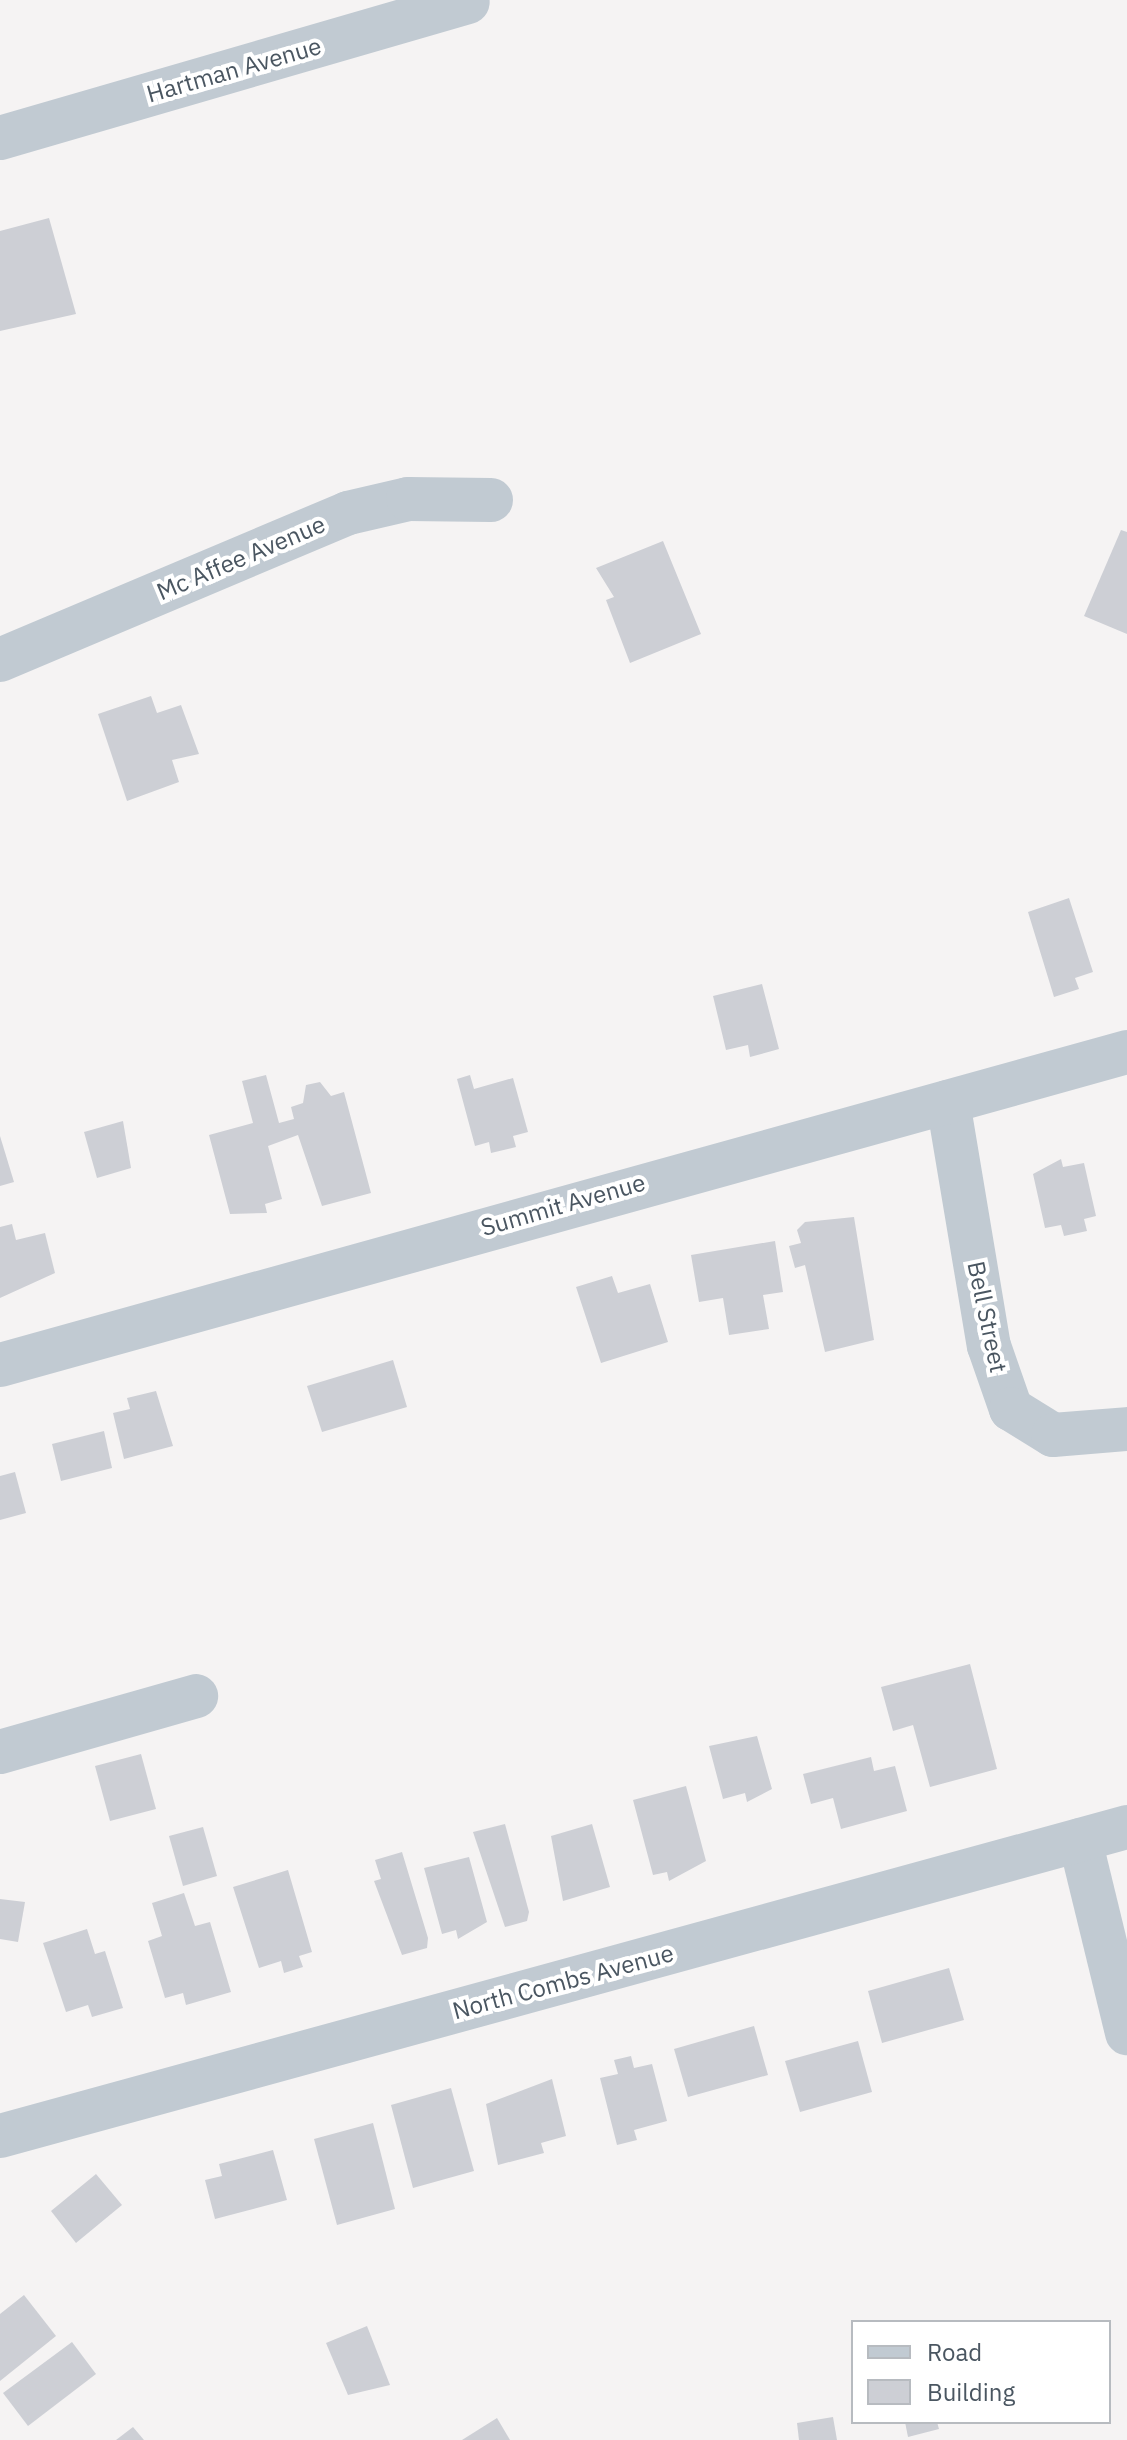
<!DOCTYPE html>
<style>
body{margin:0}
#map{position:relative;width:1127px;height:2440px;overflow:hidden;background:#f5f3f3;font-family:"IBM Plex Sans",sans-serif}
div>[style]{position:absolute}
.building>*{inset:0;background:#cdcfd5}
.minor>*{height:44px;margin:-22px;padding:0 22px;transform-origin:22px;border-radius:22px;background:#c1cad2}
span{translate:-50% -50%;white-space:nowrap;text-align:center;line-height:1.15;-webkit-text-stroke:8px #fff;paint-order:stroke}
.street-label{font-size:24px;color:#4a5661}
.legend{position:absolute;left:851px;top:2320px;width:260px;height:104px;box-sizing:border-box;background:#fff;border:2px solid #b7bbc0;margin:0;padding:10px 14px;list-style:none;font-size:24px;color:#4a5661}
.legend li{display:flex;align-items:center;gap:16px;height:40px}
.legend b{width:40px;border:2px solid #b7bbc0}
</style>
<div id="map">
<div class="building">
<i style="clip-path:polygon(49px 218px,76px 314px,0 331px,0 231px)"></i>
<i style="clip-path:polygon(1121px 530px,1127px 532px,1127px 634px,1084px 616px)"></i>
<i style="clip-path:polygon(663px 541px,701px 634px,630px 663px,606px 600px,614px 597px,596px 568px)"></i>
<i style="clip-path:polygon(151px 696px,157px 713px,181px 705px,199px 754px,172px 760px,179px 782px,127px 801px,98px 714px)"></i>
<i style="clip-path:polygon(1069px 898px,1093px 972px,1075px 978px,1079px 989px,1054px 997px,1028px 912px)"></i>
<i style="clip-path:polygon(762px 984px,779px 1049px,750px 1057px,748px 1045px,726px 1050px,713px 996px)"></i>
<i style="clip-path:polygon(266px 1075px,279px 1123px,294px 1119px,291px 1107px,303px 1103px,306px 1085px,320px 1082px,331px 1096px,344px 1092px,371px 1193px,322px 1206px,298px 1135px,268px 1146px,282px 1199px,265px 1204px,267px 1213px,230px 1214px,209px 1135px,253px 1123px,242px 1081px)"></i>
<i style="clip-path:polygon(470px 1075px,474px 1089px,513px 1078px,528px 1132px,513px 1136px,516px 1147px,491px 1153px,489px 1142px,475px 1146px,457px 1079px)"></i>
<i style="clip-path:polygon(123px 1121px,131px 1168px,97px 1178px,84px 1132px)"></i>
<i style="clip-path:polygon(0 1136px,14px 1182px,0 1186px)"></i>
<i style="clip-path:polygon(1061px 1159px,1063px 1167px,1084px 1163px,1096px 1216px,1084px 1219px,1087px 1231px,1064px 1236px,1061px 1225px,1045px 1228px,1033px 1174px)"></i>
<i style="clip-path:polygon(854px 1217px,874px 1340px,825px 1352px,805px 1265px,795px 1268px,789px 1246px,801px 1243px,797px 1230px,805px 1222px)"></i>
<i style="clip-path:polygon(12px 1224px,16px 1240px,45px 1233px,55px 1273px,0 1298px,0 1227px)"></i>
<i style="clip-path:polygon(775px 1241px,783px 1292px,763px 1295px,769px 1329px,729px 1335px,723px 1298px,699px 1302px,691px 1255px)"></i>
<i style="clip-path:polygon(612px 1276px,618px 1293px,650px 1284px,668px 1342px,601px 1363px,576px 1287px)"></i>
<i style="clip-path:polygon(393px 1360px,407px 1407px,322px 1432px,307px 1386px)"></i>
<i style="clip-path:polygon(156px 1391px,173px 1446px,124px 1459px,113px 1413px,130px 1409px,127px 1398px)"></i>
<i style="clip-path:polygon(104px 1431px,112px 1468px,61px 1481px,52px 1444px)"></i>
<i style="clip-path:polygon(15px 1472px,26px 1513px,0 1520px,0 1476px)"></i>
<i style="clip-path:polygon(970px 1664px,997px 1769px,930px 1787px,913px 1725px,893px 1731px,881px 1687px)"></i>
<i style="clip-path:polygon(757px 1736px,772px 1789px,747px 1802px,745px 1793px,723px 1799px,709px 1746px)"></i>
<i style="clip-path:polygon(141px 1754px,156px 1809px,110px 1821px,95px 1766px)"></i>
<i style="clip-path:polygon(871px 1757px,874px 1771px,895px 1766px,907px 1811px,841px 1829px,833px 1798px,811px 1804px,803px 1774px)"></i>
<i style="clip-path:polygon(686px 1786px,706px 1861px,669px 1881px,667px 1872px,653px 1875px,633px 1800px)"></i>
<i style="clip-path:polygon(505px 1824px,529px 1912px,527px 1921px,505px 1927px,473px 1832px)"></i>
<i style="clip-path:polygon(592px 1824px,610px 1887px,563px 1901px,551px 1836px)"></i>
<i style="clip-path:polygon(203px 1827px,217px 1876px,183px 1886px,169px 1836px)"></i>
<i style="clip-path:polygon(402px 1852px,428px 1938px,427px 1948px,402px 1955px,374px 1881px,381px 1879px,375px 1860px)"></i>
<i style="clip-path:polygon(469px 1857px,487px 1922px,458px 1939px,456px 1930px,442px 1934px,424px 1868px)"></i>
<i style="clip-path:polygon(288px 1870px,312px 1952px,299px 1956px,303px 1967px,284px 1973px,281px 1961px,259px 1968px,233px 1887px)"></i>
<i style="clip-path:polygon(184px 1893px,195px 1926px,210px 1922px,231px 1992px,186px 2005px,183px 1993px,165px 1998px,148px 1941px,162px 1936px,152px 1903px)"></i>
<i style="clip-path:polygon(0 1899px,25px 1902px,18px 1942px,0 1939px)"></i>
<i style="clip-path:polygon(87px 1929px,95px 1954px,105px 1951px,123px 2008px,92px 2017px,88px 2005px,66px 2012px,43px 1943px)"></i>
<i style="clip-path:polygon(949px 1968px,964px 2020px,882px 2043px,868px 1991px)"></i>
<i style="clip-path:polygon(754px 2026px,768px 2075px,688px 2097px,674px 2049px)"></i>
<i style="clip-path:polygon(858px 2041px,872px 2092px,800px 2112px,785px 2061px)"></i>
<i style="clip-path:polygon(631px 2056px,634px 2068px,652px 2064px,667px 2121px,634px 2130px,637px 2140px,617px 2145px,600px 2078px,618px 2074px,614px 2060px)"></i>
<i style="clip-path:polygon(552px 2079px,566px 2136px,541px 2143px,544px 2153px,498px 2165px,486px 2104px)"></i>
<i style="clip-path:polygon(451px 2088px,474px 2171px,413px 2188px,391px 2105px)"></i>
<i style="clip-path:polygon(373px 2123px,395px 2209px,337px 2225px,314px 2139px)"></i>
<i style="clip-path:polygon(273px 2150px,287px 2200px,215px 2219px,205px 2180px,222px 2176px,219px 2164px)"></i>
<i style="clip-path:polygon(96px 2174px,122px 2205px,76px 2243px,51px 2211px)"></i>
<i style="clip-path:polygon(24px 2295px,56px 2336px,0 2381px,0 2314px)"></i>
<i style="clip-path:polygon(367px 2326px,390px 2385px,348px 2395px,326px 2343px)"></i>
<i style="clip-path:polygon(72px 2342px,96px 2374px,28px 2426px,3px 2393px)"></i>
<i style="clip-path:polygon(833px 2417px,837px 2440px,799px 2440px,797px 2423px)"></i>
<i style="clip-path:polygon(497px 2418px,510px 2440px,462px 2440px)"></i>
<i style="clip-path:polygon(905px 2422px,937px 2422px,939px 2429px,908px 2437px)"></i>
<i style="clip-path:polygon(133px 2427px,144px 2440px,116px 2440px)"></i>
</div>
<div class="minor">
<i style="left:0;top:138px;width:487px;rotate:-16.2deg"></i>
<i style="left:0;top:660px;width:378px;rotate:-22.9deg"></i>
<i style="left:348px;top:513px;width:62px;rotate:-13.1deg"></i>
<i style="left:408px;top:499px;width:83px;rotate:0.7deg"></i>
<i style="left:948px;top:1102px;width:247px;rotate:80.5deg"></i>
<i style="left:989px;top:1346px;width:67px;rotate:70.8deg"></i>
<i style="left:1011px;top:1409px;width:49px;rotate:31.8deg"></i>
<i style="left:1053px;top:1435px;width:74px;rotate:-4.6deg"></i>
<i style="left:0;top:1365px;width:1170px;rotate:-15.52deg"></i>
<i style="left:0;top:1752px;width:204px;rotate:-15.9deg"></i>
<i style="left:1080px;top:1840px;width:199px;rotate:76.3deg"></i>
<i style="left:0;top:2136px;width:1169px;rotate:-15.33deg"></i>
</div>
<div class="street-label">
<span style="left:234px;top:70px;rotate:-16deg">Hartman Avenue</span>
<span style="left:241px;top:558px;rotate:-23deg">Mc Affee Avenue</span>
<span style="left:563px;top:1205px;rotate:-16deg">Summit Avenue</span>
<span style="left:987px;top:1317px;rotate:78deg">Bell Street</span>
<span style="left:563px;top:1982px;rotate:-15deg">North Combs Avenue</span>
</div>
<ul class="legend">
<li><b style="height:10px;background:#c1cad2"></b>Road</li>
<li><b style="height:22px;background:#cdcfd5"></b>Building</li>
</ul>
</div>
